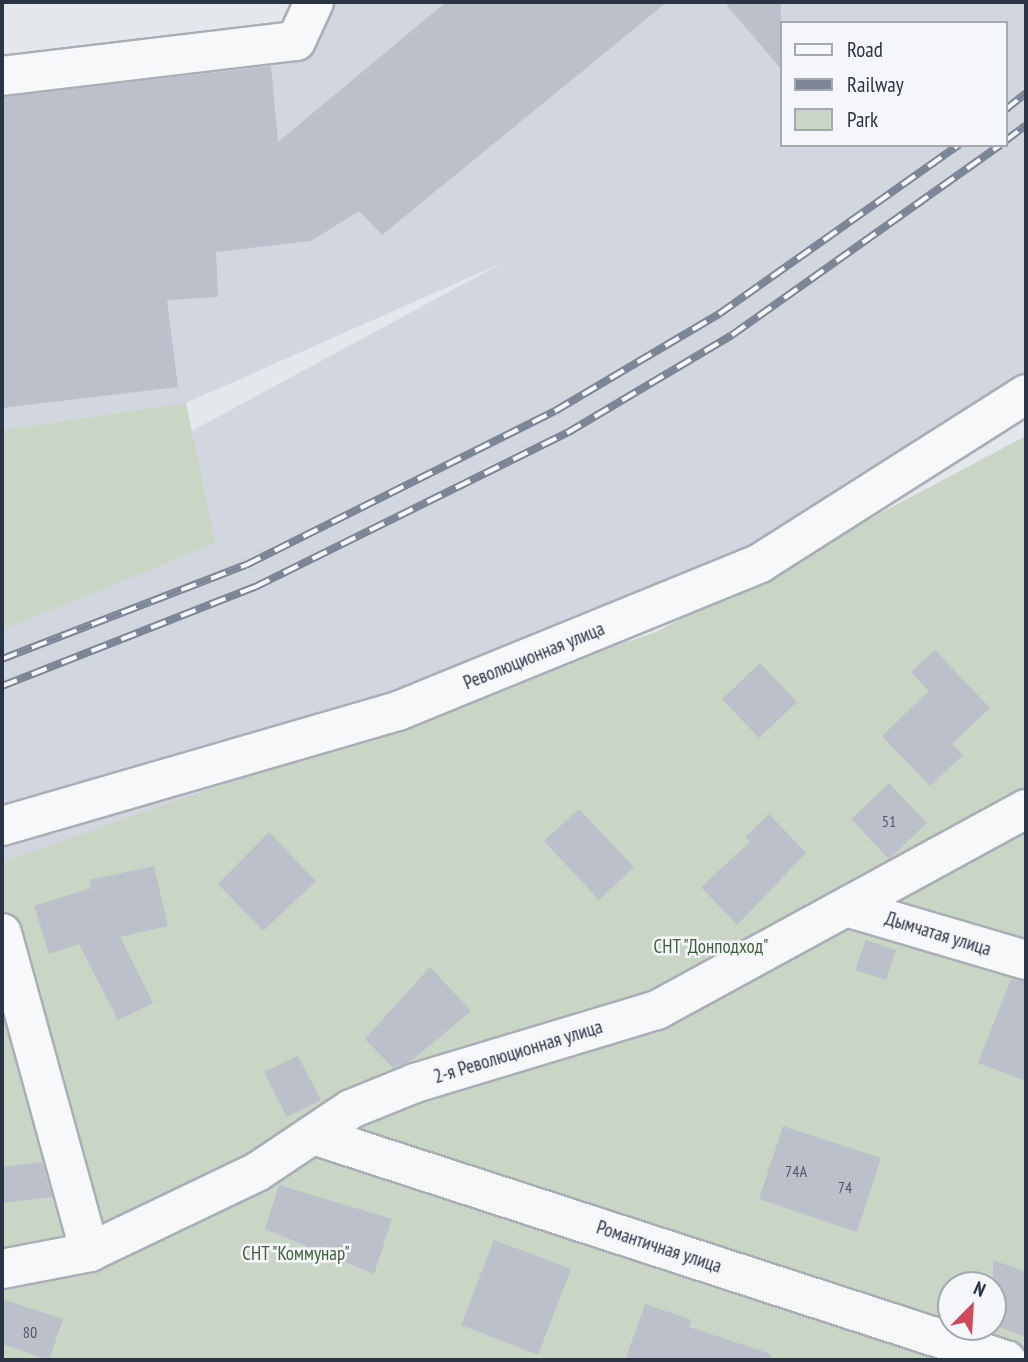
<!DOCTYPE html>
<meta charset="utf-8">
<style>
body{margin:0}
#map{position:relative;width:1028px;height:1362px;overflow:hidden;background:#e4e7ec;font-family:"PT Sans Narrow",sans-serif}
div>[style]{position:absolute}
.built>*{inset:0;background:#d2d6de}
.green>*{inset:0;background:#c9d6c5}
.building>*{inset:0;background:#bbc0ca}
.roads{filter:drop-shadow(2px 0 #a9aeb7) drop-shadow(-2px 0 #a9aeb7) drop-shadow(0 2px #a9aeb7) drop-shadow(0 -2px #a9aeb7)}
.minor>*{height:38px;margin:-19px;padding:0 19px;transform-origin:19px;border-radius:19px;background:#f7f8fa}
.rail>*{height:8px;margin-top:-4px;transform-origin:0;background:repeating-linear-gradient(90deg,#f4f6f9 0 16px,#7d8696 0 32px);box-sizing:border-box;border-block:2px solid #7d8696}
span{translate:-50% -50%;white-space:nowrap;text-align:center;line-height:1.15;-webkit-text-stroke:5px #f4f6f9;paint-order:stroke}
.number-label{font-size:16px;color:#4f5766}
.number-label span{-webkit-text-stroke-width:0}
.street-label{font-size:19px;color:#2b3445}
.park-label{font-size:19px;color:#3f6138}
.frame{position:absolute;inset:0;border:4px solid #2b3445;pointer-events:none}
.legend{position:absolute;left:780px;top:21px;width:228px;height:126px;box-sizing:border-box;background:#f4f6f9;border:2px solid #a4a8b1;margin:0;padding:9px 12px;list-style:none;font-size:21px;color:#2b3445}
.legend li{display:flex;align-items:center;gap:14px;height:35px}
.legend b{width:35px;border:2px solid #a4a8b1}
.north{position:absolute;left:937px;top:1271px;width:70px;height:70px;box-sizing:border-box;background:#f4f6f9;border:2px solid #a4a8b1;border-radius:50%;rotate:24deg;font-size:19px;font-weight:700;line-height:28px;text-align:center;color:#2b3445}
.north::after{content:'';display:block;margin:auto;width:24px;height:32px;background:#d1495b;clip-path:polygon(50% 0,100% 100%,50% 72%,0 100%)}
</style>
<div id="map">
<div class="built">
<i style="clip-path:polygon(evenodd,308px 2px,1026px 2px,1026px 403px,397px 780px,2px 883px,2px 518px,140px 459px,504px 262px,186px 403px,2px 430px,2px 64px,298px 28px,308px 2px,781px 23px,1005px 23px,1005px 145px,781px 145px,781px 23px)"></i>
</div>
<div class="green">
<i style="clip-path:polygon(186px 403px,215px 543px,2px 630px,2px 430px)"></i>
<i style="clip-path:polygon(evenodd,1026px 436px,1026px 1360px,2px 1360px,2px 862px,656px 632px,1026px 436px,951px 1285px,993px 1285px,993px 1327px,951px 1327px,951px 1285px)"></i>
</div>
<div class="building">
<i style="clip-path:polygon(446px 2px,667px 2px,382px 235px,359px 211px,311px 241px,216px 252px,218px 297px,167px 300px,178px 387px,2px 408px,2px 97px,271px 66px,278px 142px)"></i>
<i style="clip-path:polygon(724px 2px,781px 2px,781px 69px)"></i>
<i style="clip-path:polygon(935px 650px,990px 708px,952px 744px,963px 755px,930px 786px,882px 736px,929px 691px,911px 672px)"></i>
<i style="clip-path:polygon(760px 663px,797px 702px,759px 738px,722px 699px)"></i>
<i style="clip-path:polygon(889px 783px,927px 823px,889px 859px,851px 819px)"></i>
<i style="clip-path:polygon(579px 809px,634px 867px,599px 900px,544px 841px)"></i>
<i style="clip-path:polygon(769px 814px,806px 853px,737px 925px,701px 887px,750px 842px,745px 837px)"></i>
<i style="clip-path:polygon(269px 832px,316px 881px,263px 931px,218px 884px)"></i>
<i style="clip-path:polygon(154px 866px,168px 926px,120px 937px,153px 1003px,118px 1020px,79px 944px,49px 954px,34px 906px,91px 888px,89px 880px)"></i>
<i style="clip-path:polygon(866px 940px,896px 950px,886px 980px,855px 970px)"></i>
<i style="clip-path:polygon(430px 967px,471px 1011px,411px 1061px,393px 1068px,365px 1039px)"></i>
<i style="clip-path:polygon(1011px 979px,1026px 981px,1026px 1081px,978px 1063px)"></i>
<i style="clip-path:polygon(298px 1056px,321px 1100px,287px 1117px,264px 1072px)"></i>
<i style="clip-path:polygon(783px 1126px,881px 1158px,857px 1232px,759px 1199px)"></i>
<i style="clip-path:polygon(42px 1162px,52px 1197px,2px 1203px,2px 1167px)"></i>
<i style="clip-path:polygon(279px 1185px,392px 1219px,374px 1274px,265px 1229px)"></i>
<i style="clip-path:polygon(494px 1240px,571px 1269px,538px 1355px,461px 1325px)"></i>
<i style="clip-path:polygon(993px 1260px,1026px 1272px,1026px 1337px,993px 1325px)"></i>
<i style="clip-path:polygon(2px 1299px,63px 1319px,49px 1360px,2px 1344px)"></i>
<i style="clip-path:polygon(645px 1304px,692px 1320px,689px 1327px,771px 1354px,770px 1360px,625px 1360px)"></i>
</div>
<div class="roads">
<div class="minor">
<i style="left:2px;top:76px;width:296px;rotate:-6.8deg"></i>
<i style="left:296px;top:41px;width:43px;rotate:-65.2deg"></i>
<i style="left:2px;top:826px;width:412px;rotate:-16.2deg"></i>
<i style="left:398px;top:711px;width:391px;rotate:-22.2deg"></i>
<i style="left:760px;top:563px;width:315px;rotate:-32.4deg"></i>
<i style="left:849px;top:908px;width:184px;rotate:16.4deg"></i>
<i style="left:2px;top:933px;width:331px;rotate:74.6deg"></i>
<i style="left:313px;top:1135px;width:729px;rotate:17.99deg"></i>
<i style="left:2px;top:1269px;width:90px;rotate:-10.9deg"></i>
<i style="left:90px;top:1252px;width:185px;rotate:-25.6deg"></i>
<i style="left:257px;top:1172px;width:113px;rotate:-33.8deg"></i>
<i style="left:351px;top:1109px;width:69px;rotate:-22.1deg"></i>
<i style="left:415px;top:1083px;width:253px;rotate:-16.8deg"></i>
<i style="left:657px;top:1010px;width:420px;rotate:-28.6deg"></i>
</div>
</div>
<div class="rail">
<i style="left:1005px;top:110px;width:27px;rotate:-39deg"></i>
<i style="left:1005px;top:141px;width:26px;rotate:-37deg"></i>
<i style="left:2px;top:659px;width:261px;rotate:-21.1deg"></i>
<i style="left:246px;top:565px;width:345px;rotate:-26.5deg"></i>
<i style="left:555px;top:411px;width:191px;rotate:-30.6deg"></i>
<i style="left:719px;top:314px;width:294px;rotate:-35.2deg"></i>
<i style="left:2px;top:686px;width:272px;rotate:-21.4deg"></i>
<i style="left:255px;top:587px;width:348px;rotate:-26.3deg"></i>
<i style="left:567px;top:433px;width:192px;rotate:-30.7deg"></i>
<i style="left:732px;top:335px;width:329px;rotate:-35.3deg"></i>
</div>
<div class="number-label">
<span style="left:889px;top:821px">51</span>
<span style="left:796px;top:1171px">74А</span>
<span style="left:845px;top:1187px">74</span>
<span style="left:30px;top:1332px">80</span>
</div>
<div class="street-label">
<span style="left:534px;top:656px;rotate:-22deg">Революционная улица</span>
<span style="left:938px;top:934px;rotate:17deg">Дымчатая улица</span>
<span style="left:518px;top:1052px;rotate:-17deg">2-я Революционная улица</span>
<span style="left:659px;top:1247px;rotate:18deg">Романтичная улица</span>
</div>
<div class="park-label">
<span style="left:711px;top:947px">СНТ "Донподход"</span>
<span style="left:296px;top:1254px">СНТ "Коммунар"</span>
</div>
<div class="frame"></div>
<ul class="legend">
<li><b style="height:9px;background:#f7f8fa"></b>Road</li>
<li><b style="height:9px;background:#7d8696"></b>Railway</li>
<li><b style="height:19px;background:#c9d6c5"></b>Park</li>
</ul>
<div class="north">N</div>
</div>
